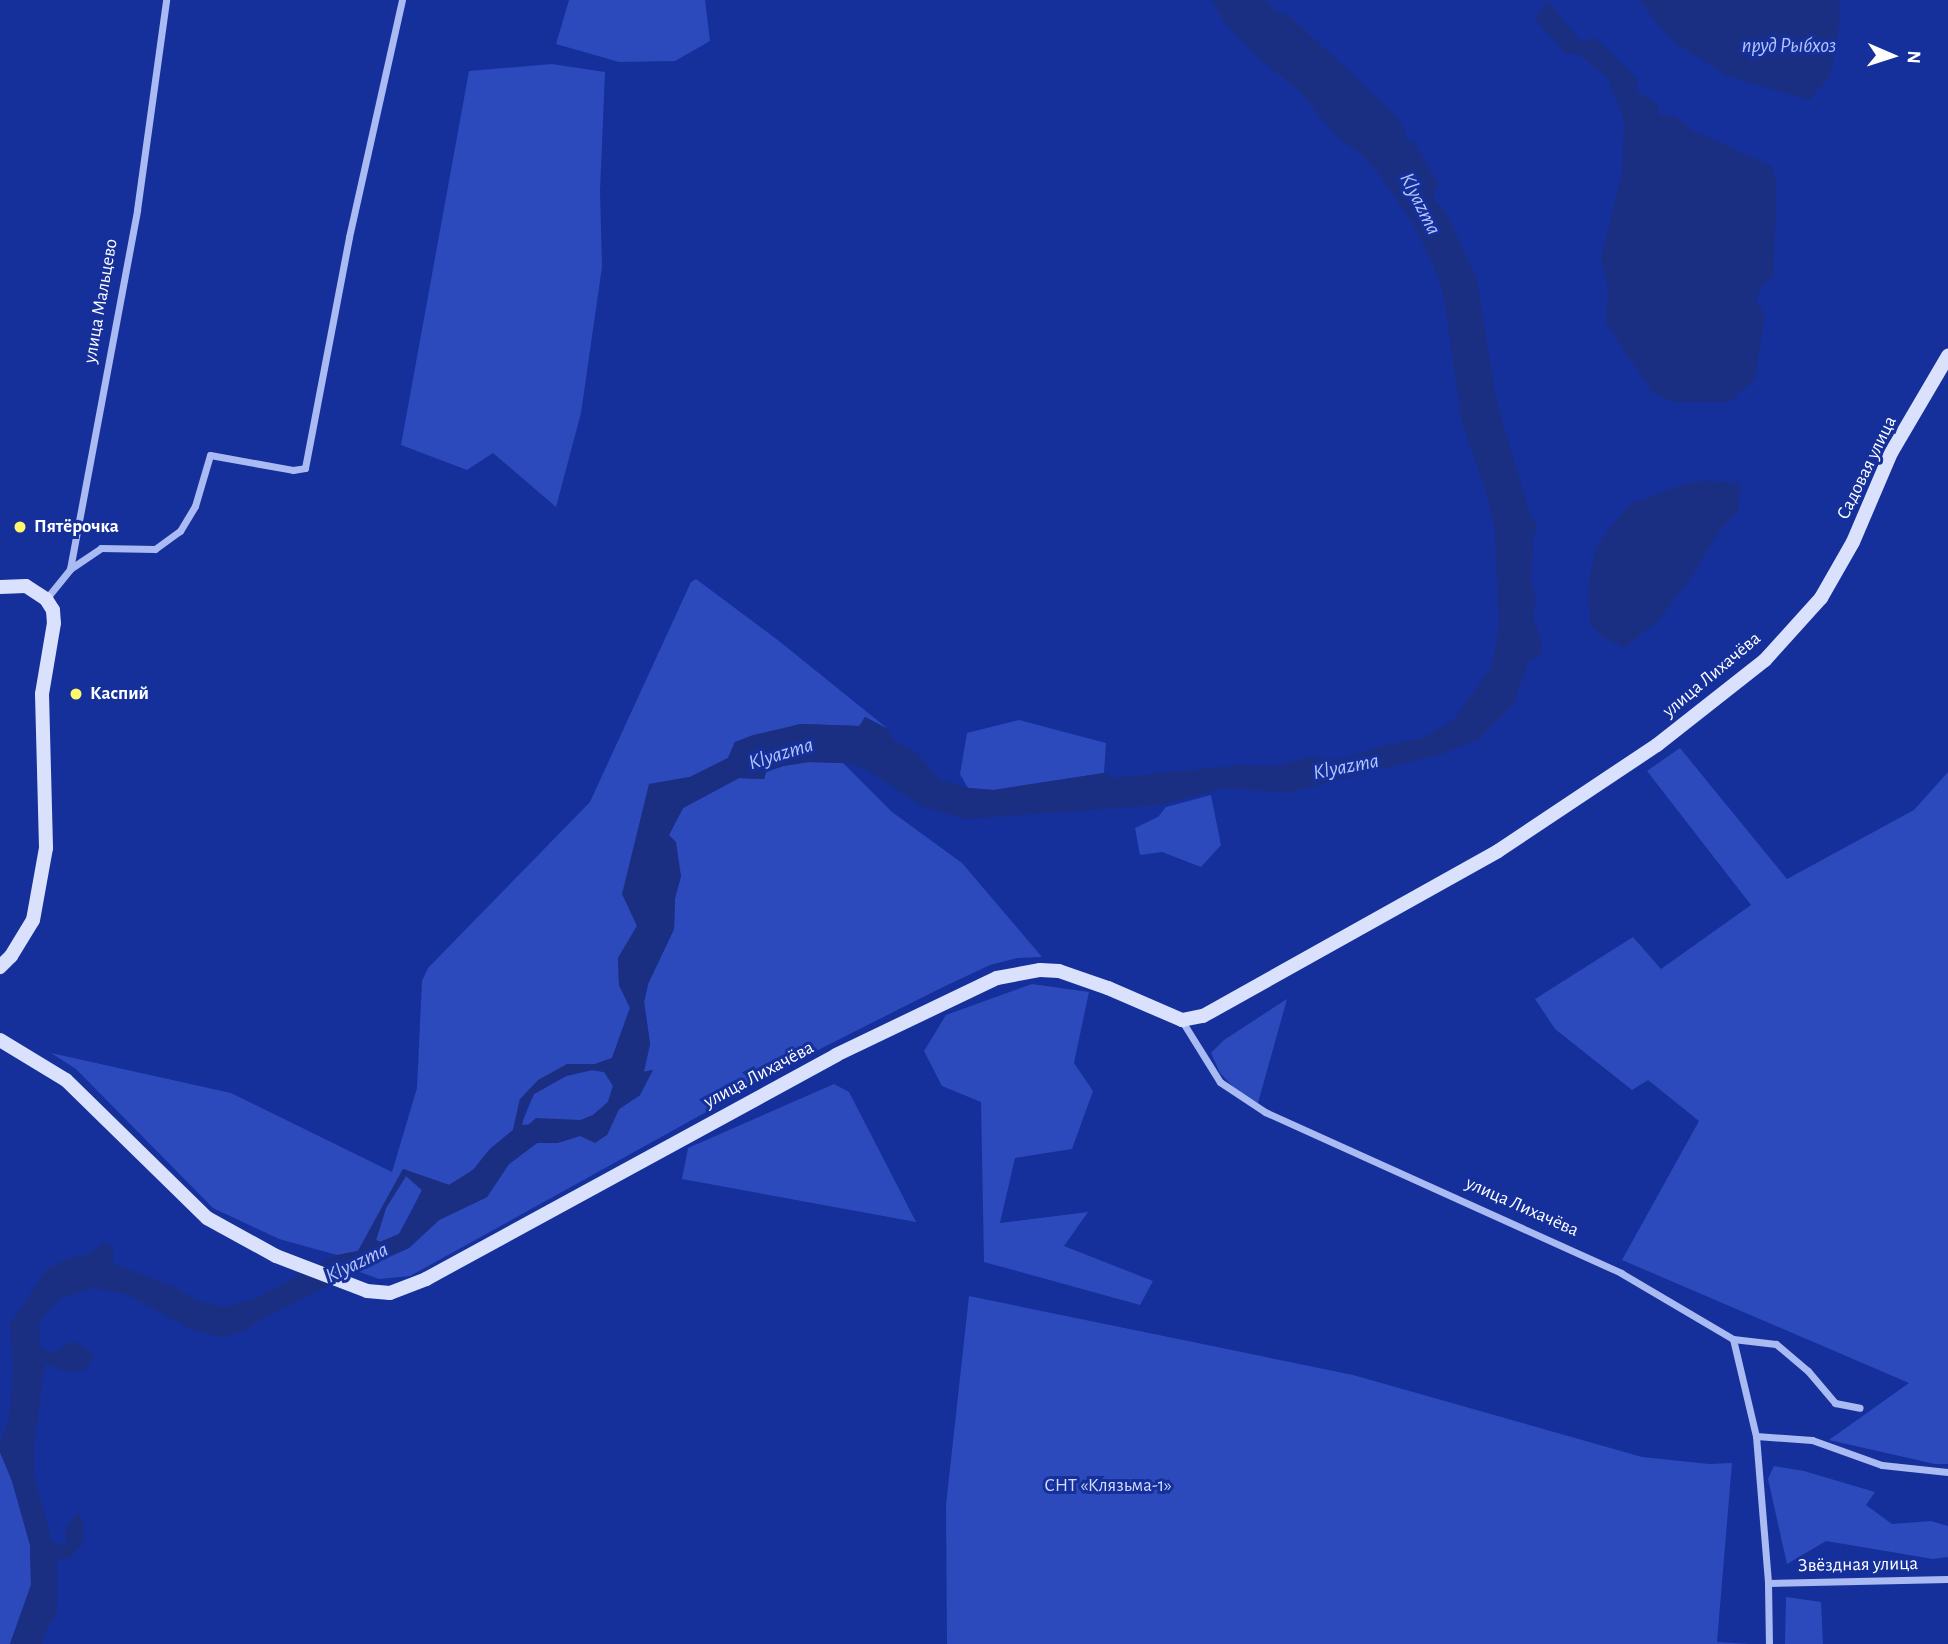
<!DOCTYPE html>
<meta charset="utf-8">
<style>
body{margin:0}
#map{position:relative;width:1948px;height:1644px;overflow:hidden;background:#15309b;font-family:"Alegreya Sans",sans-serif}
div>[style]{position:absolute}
.green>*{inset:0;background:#2c4abb}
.water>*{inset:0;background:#1b2f82}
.street>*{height:7px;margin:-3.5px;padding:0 3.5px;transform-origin:3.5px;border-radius:3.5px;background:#aabaf3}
.secondary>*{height:14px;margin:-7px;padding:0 7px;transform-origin:7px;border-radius:7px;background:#dae1fd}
.dots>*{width:19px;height:19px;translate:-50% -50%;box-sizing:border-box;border:4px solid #15309b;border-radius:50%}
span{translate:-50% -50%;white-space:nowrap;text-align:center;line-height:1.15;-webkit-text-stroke:6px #15309b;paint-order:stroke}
.street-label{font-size:19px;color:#fff}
.poi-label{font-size:19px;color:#fff;font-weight:700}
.left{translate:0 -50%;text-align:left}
.park-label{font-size:19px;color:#d3dcfd}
.water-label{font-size:21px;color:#b7c6f9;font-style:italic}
.north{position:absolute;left:1857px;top:21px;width:70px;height:70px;-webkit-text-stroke:5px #15309b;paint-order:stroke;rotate:93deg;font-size:19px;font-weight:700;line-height:28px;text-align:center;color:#fff}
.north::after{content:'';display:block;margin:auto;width:24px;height:32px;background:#fff;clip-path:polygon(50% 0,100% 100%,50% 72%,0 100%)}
</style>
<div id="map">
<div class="green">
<i style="clip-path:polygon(569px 0,705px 0,710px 41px,675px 61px,619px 62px,556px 44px)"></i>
<i style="clip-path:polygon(552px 64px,605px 72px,600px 191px,602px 267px,581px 413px,556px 507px,493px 453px,467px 470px,401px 445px,469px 71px)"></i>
<i style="clip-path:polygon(696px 579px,779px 641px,888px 729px,865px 717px,860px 726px,800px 724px,735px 742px,728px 758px,690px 777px,649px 784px,637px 926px,618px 958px,619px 985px,630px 1008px,612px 1058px,595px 1064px,567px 1064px,520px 1099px,513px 1130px,490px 1149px,473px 1170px,449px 1185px,403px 1169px,358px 1251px,337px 1255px,279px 1239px,213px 1208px,76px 1069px,51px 1053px,231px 1093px,392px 1172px,417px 1088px,422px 981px,428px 968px,590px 802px,691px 582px)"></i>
<i style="clip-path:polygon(1019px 720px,1106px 743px,1104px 773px,994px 790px,968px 788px,960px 774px,967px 733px)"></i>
<i style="clip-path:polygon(1680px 748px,1787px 879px,1914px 810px,1948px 772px,1948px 1464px,1935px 1464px,1829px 1440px,1909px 1383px,1622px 1260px,1699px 1121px,1648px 1080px,1632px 1090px,1555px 1029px,1535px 999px,1633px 937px,1661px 969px,1751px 905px,1647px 771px)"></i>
<i style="clip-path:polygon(809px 762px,843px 763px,892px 812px,962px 863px,1042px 957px,1017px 958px,990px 965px,941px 988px,822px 1048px,410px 1276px,379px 1279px,357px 1271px,409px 1248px,439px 1220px,487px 1197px,509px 1164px,537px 1143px,557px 1143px,580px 1136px,607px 1135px,619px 1109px,640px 1095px,652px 1070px,643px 1072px,650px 1044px,644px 1002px,648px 984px,674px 929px,675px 898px,681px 876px,669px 835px,683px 808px,739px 778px,764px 779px,766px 772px,783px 766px)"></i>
<i style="clip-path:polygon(1211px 795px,1221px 845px,1201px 867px,1162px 852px,1140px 855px,1135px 828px,1158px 817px,1166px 807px)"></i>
<i style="clip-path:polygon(1032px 984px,1089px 992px,1074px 1063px,1093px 1091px,1072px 1149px,1015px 1158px,1000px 1223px,1088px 1212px,1064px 1246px,1153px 1281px,1140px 1305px,984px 1262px,981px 1102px,942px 1086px,924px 1051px,946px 1015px)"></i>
<i style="clip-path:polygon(1287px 999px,1258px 1103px,1244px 1098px,1220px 1073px,1211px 1053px,1224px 1040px)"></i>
<i style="clip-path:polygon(592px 1070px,605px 1072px,613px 1086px,608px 1102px,593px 1115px,581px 1120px,521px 1125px,534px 1094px,566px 1076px)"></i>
<i style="clip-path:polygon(834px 1084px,849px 1092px,916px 1222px,682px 1179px,688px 1148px)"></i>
<i style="clip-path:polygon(406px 1176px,422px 1190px,399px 1234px,380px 1242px,376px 1240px,386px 1208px)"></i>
<i style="clip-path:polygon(969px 1296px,1353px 1375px,1642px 1457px,1709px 1464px,1732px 1463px,1717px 1642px,1750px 1644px,947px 1644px,946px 1505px)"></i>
<i style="clip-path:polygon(0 1452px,12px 1481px,30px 1545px,31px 1585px,10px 1644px,0 1644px)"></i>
<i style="clip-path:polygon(1774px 1466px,1804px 1471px,1875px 1492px,1866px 1505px,1892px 1524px,1931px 1521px,1948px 1526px,1948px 1557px,1933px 1559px,1826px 1541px,1787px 1564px,1768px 1479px)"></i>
<i style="clip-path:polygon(1786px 1597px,1821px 1602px,1823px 1644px,1785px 1644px)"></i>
</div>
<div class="water">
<i style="clip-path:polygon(evenodd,1211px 0,1266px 0,1273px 9px,1291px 17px,1391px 111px,1405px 130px,1407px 141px,1414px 142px,1438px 184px,1433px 198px,1446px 212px,1477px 279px,1496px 399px,1529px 511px,1538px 528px,1533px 537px,1531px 584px,1536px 597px,1533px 616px,1542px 642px,1540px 656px,1529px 660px,1513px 705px,1478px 739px,1446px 753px,1287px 793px,1224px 788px,1160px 805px,965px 819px,921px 806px,864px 768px,843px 763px,809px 762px,783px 766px,766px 772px,764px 779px,739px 778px,683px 808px,669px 835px,676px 842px,681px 876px,675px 898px,674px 929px,648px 984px,644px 1002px,650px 1044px,644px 1072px,653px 1070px,640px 1095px,619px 1109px,607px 1135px,595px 1143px,580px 1136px,557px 1143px,537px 1143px,509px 1164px,487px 1197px,439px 1220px,409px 1248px,357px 1271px,258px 1321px,243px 1332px,219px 1337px,191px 1329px,126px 1294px,92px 1288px,59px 1299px,39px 1323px,41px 1349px,54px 1352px,74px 1341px,94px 1354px,85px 1371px,65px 1371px,45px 1363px,34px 1445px,35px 1479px,52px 1542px,66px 1545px,65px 1529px,78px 1512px,84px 1524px,83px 1543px,70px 1558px,57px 1559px,57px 1613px,47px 1628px,42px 1644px,10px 1644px,31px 1585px,30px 1545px,12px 1481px,0 1452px,0 1442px,9px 1420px,13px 1370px,10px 1324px,47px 1269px,71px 1257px,87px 1255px,104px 1243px,113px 1247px,113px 1264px,170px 1285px,201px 1302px,225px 1307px,252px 1300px,337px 1255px,358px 1251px,403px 1169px,449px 1185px,473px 1170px,490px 1149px,513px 1130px,520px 1099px,538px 1080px,567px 1064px,595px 1064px,612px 1058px,630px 1008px,619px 985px,618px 958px,637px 926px,622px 894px,649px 784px,690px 777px,728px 758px,735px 742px,753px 735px,801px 724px,859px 726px,865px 717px,888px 729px,894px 741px,914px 750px,940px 780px,968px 788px,994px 790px,1104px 773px,1115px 778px,1240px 765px,1275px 766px,1309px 757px,1342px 759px,1383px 746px,1422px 738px,1453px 720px,1473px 693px,1492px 666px,1499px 625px,1495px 531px,1487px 495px,1462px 423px,1443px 292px,1434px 267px,1414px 225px,1377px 172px,1362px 155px,1336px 136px,1298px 90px,1256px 56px,1226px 24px,1211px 0,592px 1070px,604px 1072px,613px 1086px,608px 1102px,593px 1115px,581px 1120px,536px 1118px,527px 1126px,522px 1125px,525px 1110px,534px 1094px,566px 1076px,592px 1070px,1211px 0,406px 1176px,422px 1190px,412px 1212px,399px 1234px,380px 1242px,376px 1240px,386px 1208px,406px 1176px)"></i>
<i style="clip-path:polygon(1547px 0,1582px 42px,1595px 37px,1637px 78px,1637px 91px,1659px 105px,1659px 115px,1675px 116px,1692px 130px,1772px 166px,1777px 188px,1773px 276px,1761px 287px,1756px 300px,1765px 314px,1755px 379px,1729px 402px,1672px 402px,1652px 392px,1606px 323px,1608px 288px,1601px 259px,1622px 172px,1624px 120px,1608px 79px,1579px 54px,1566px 54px,1535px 19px)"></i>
<i style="clip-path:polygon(1639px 0,1839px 0,1840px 21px,1830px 76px,1809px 100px,1728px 76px,1672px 41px)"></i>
<i style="clip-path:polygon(1707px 481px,1740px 483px,1738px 512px,1720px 530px,1694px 573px,1658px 621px,1624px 648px,1603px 637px,1590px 624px,1588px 587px,1595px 551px,1610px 527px,1630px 504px,1688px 483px)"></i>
</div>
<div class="street">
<i style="left:70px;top:569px;width:37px;rotate:-34deg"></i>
<i style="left:101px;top:548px;width:54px;rotate:1.1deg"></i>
<i style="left:155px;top:549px;width:31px;rotate:-36deg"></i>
<i style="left:180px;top:531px;width:29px;rotate:-59deg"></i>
<i style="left:195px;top:506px;width:53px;rotate:-73.6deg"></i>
<i style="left:210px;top:455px;width:84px;rotate:10.2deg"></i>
<i style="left:293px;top:470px;width:12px;rotate:-9deg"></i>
<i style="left:305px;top:468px;width:235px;rotate:-79.2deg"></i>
<i style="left:349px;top:237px;width:243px;rotate:-77.4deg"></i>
<i style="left:46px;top:599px;width:38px;rotate:-51deg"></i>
<i style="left:70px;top:569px;width:365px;rotate:-79.4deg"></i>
<i style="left:137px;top:210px;width:212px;rotate:-82.1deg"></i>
<i style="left:1182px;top:1021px;width:72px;rotate:58.1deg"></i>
<i style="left:1220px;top:1082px;width:54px;rotate:33.7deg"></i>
<i style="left:1265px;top:1112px;width:391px;rotate:24.3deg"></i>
<i style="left:1621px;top:1273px;width:130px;rotate:30.5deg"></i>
<i style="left:1733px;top:1339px;width:43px;rotate:6.6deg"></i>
<i style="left:1776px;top:1344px;width:42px;rotate:40.2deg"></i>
<i style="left:1808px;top:1371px;width:42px;rotate:49.8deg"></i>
<i style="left:1835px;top:1403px;width:25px;rotate:11deg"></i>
<i style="left:1733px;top:1339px;width:100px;rotate:76.7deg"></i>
<i style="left:1756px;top:1436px;width:147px;rotate:85.3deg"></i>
<i style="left:1768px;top:1583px;width:61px;rotate:89.1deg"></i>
<i style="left:1756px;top:1436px;width:56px;rotate:4.1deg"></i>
<i style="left:1812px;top:1440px;width:74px;rotate:19.7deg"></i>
<i style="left:1882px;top:1465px;width:66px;rotate:6.1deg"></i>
<i style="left:1768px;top:1583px;width:180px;rotate:-1.3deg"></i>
</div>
<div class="secondary">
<i style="left:0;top:587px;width:26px;rotate:-2deg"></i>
<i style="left:26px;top:586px;width:24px;rotate:33deg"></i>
<i style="left:46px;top:599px;width:13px;rotate:58deg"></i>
<i style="left:53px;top:610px;width:13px;rotate:86deg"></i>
<i style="left:54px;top:623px;width:72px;rotate:99.6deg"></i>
<i style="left:42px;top:694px;width:154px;rotate:88.5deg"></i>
<i style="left:46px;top:848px;width:73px;rotate:100.2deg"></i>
<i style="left:33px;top:920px;width:42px;rotate:121.4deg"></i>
<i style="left:11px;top:956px;width:16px;rotate:135deg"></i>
<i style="left:0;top:1040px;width:77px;rotate:31.2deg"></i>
<i style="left:66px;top:1080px;width:197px;rotate:44.4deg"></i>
<i style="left:207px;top:1218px;width:79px;rotate:28.8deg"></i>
<i style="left:276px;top:1256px;width:97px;rotate:21deg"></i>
<i style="left:367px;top:1291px;width:23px;rotate:5deg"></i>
<i style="left:390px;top:1293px;width:39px;rotate:-21deg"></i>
<i style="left:426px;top:1279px;width:467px;rotate:-28.6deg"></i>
<i style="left:836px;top:1055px;width:178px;rotate:-25.6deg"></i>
<i style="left:997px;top:978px;width:44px;rotate:-10.5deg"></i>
<i style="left:1040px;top:970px;width:19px;rotate:3deg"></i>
<i style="left:1059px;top:971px;width:52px;rotate:19.1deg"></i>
<i style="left:1108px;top:988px;width:81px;rotate:23.4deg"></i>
<i style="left:1182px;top:1020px;width:21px;rotate:-11deg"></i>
<i style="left:1203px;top:1016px;width:338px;rotate:-29.2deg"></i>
<i style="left:1498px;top:851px;width:191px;rotate:-33.7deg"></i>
<i style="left:1657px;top:745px;width:137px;rotate:-38.2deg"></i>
<i style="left:1765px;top:660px;width:84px;rotate:-47.9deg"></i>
<i style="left:1821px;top:598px;width:64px;rotate:-60.3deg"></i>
<i style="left:1853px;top:542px;width:97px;rotate:-66.9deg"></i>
<i style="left:1891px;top:453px;width:113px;rotate:-59.6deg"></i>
</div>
<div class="dots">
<i style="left:20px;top:527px;background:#fff86c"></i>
<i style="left:76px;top:694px;background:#fff86c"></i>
</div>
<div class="street-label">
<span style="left:101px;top:301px;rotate:-80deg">улица Мальцево</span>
<span style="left:1867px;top:468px;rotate:-64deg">Садовая улица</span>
<span style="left:1712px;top:675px;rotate:-40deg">улица Лихачёва</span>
<span style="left:759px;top:1075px;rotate:-28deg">улица Лихачёва</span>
<span style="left:1522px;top:1207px;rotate:24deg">улица Лихачёва</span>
<span style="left:1858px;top:1565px;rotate:-1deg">Звёздная улица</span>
</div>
<div class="poi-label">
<span class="left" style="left:34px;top:527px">Пятёрочка</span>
<span class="left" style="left:90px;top:694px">Каспий</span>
</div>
<div class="park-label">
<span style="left:1108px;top:1486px">СНТ «Клязьма-1»</span>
</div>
<div class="water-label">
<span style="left:1789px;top:46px">пруд Рыбхоз</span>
<span style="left:1420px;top:204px;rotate:63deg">Klyazma</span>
<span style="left:781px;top:754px;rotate:-17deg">Klyazma</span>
<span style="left:1346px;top:767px;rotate:-11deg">Klyazma</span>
<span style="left:357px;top:1263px;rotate:-26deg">Klyazma</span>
</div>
<div class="north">N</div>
</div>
